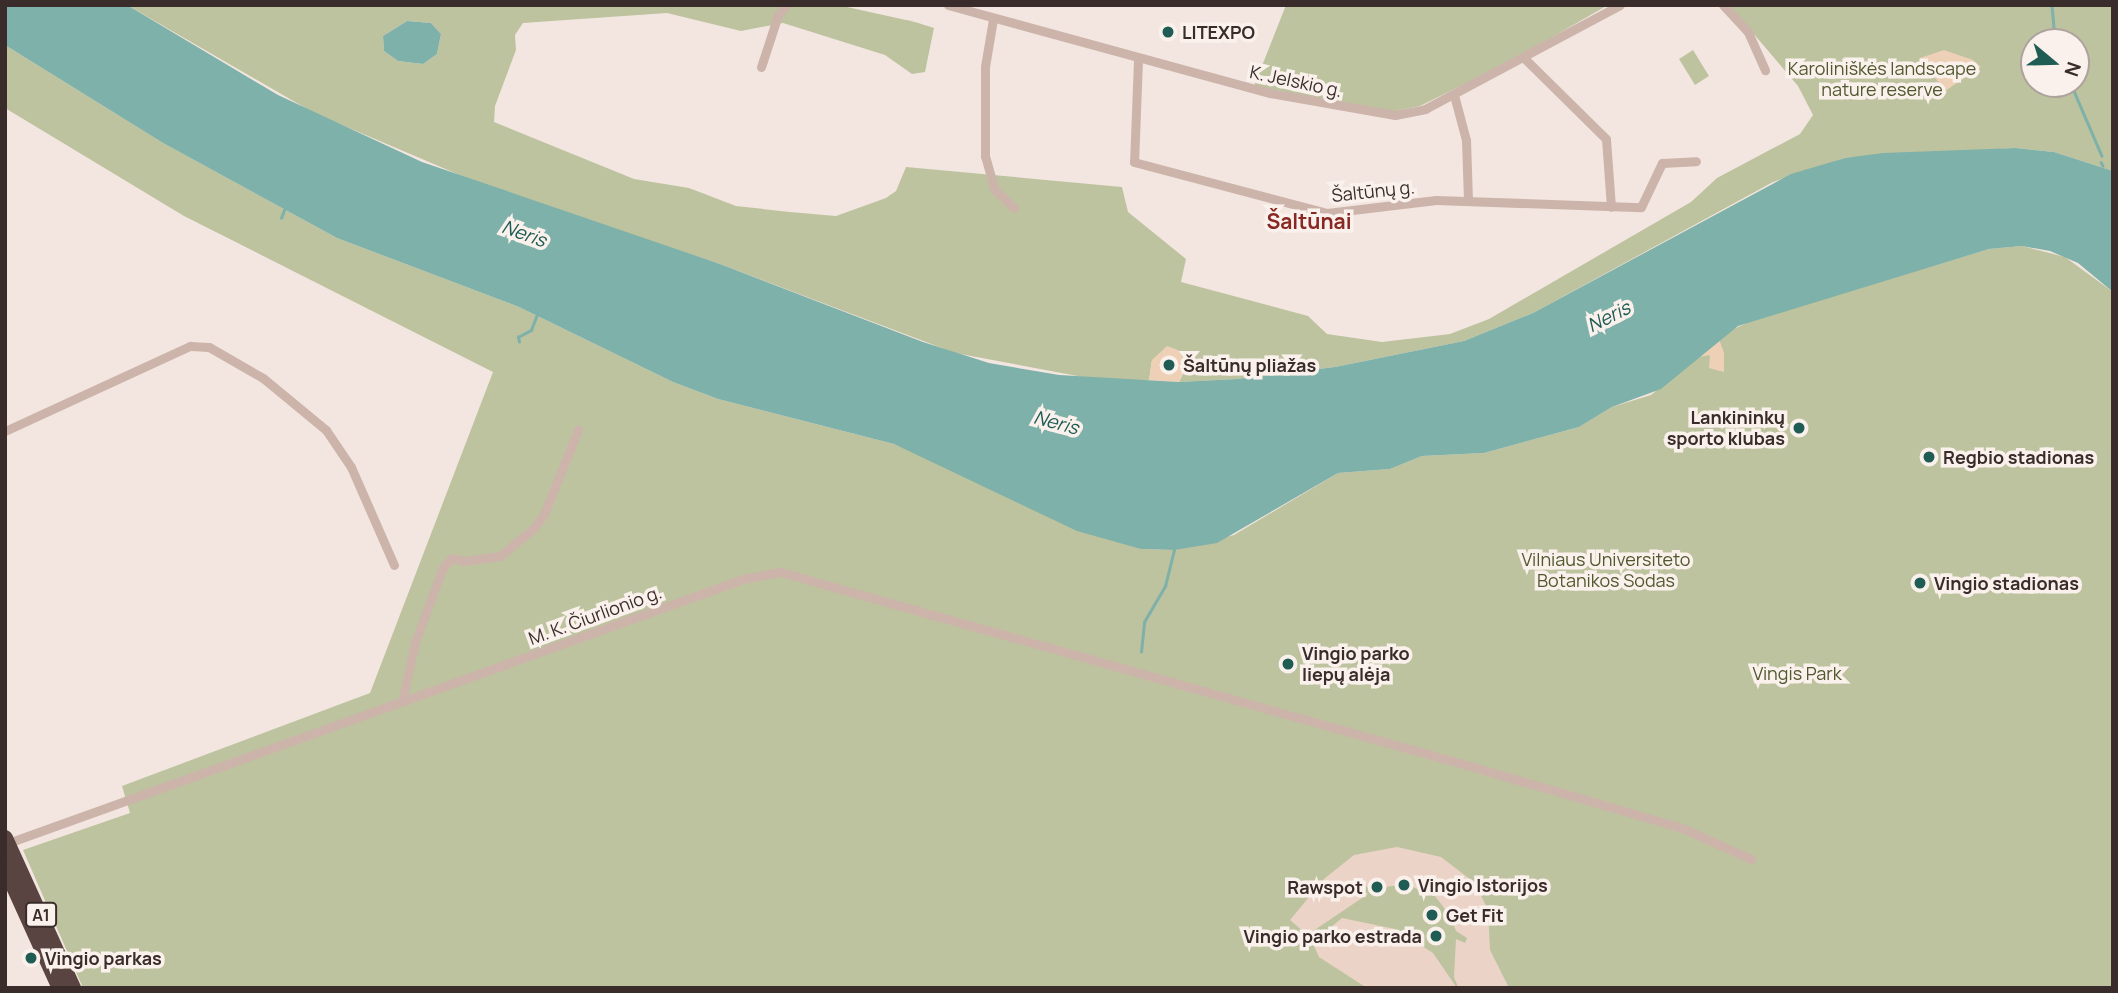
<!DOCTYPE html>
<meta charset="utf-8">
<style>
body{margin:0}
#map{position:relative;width:2118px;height:993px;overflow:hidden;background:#f3e6e0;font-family:Manrope,sans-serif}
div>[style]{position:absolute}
.green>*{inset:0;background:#bec39f}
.sand>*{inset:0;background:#eed0b7}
.plaza>*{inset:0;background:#ebd4c7}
.water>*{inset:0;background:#7eb1a9}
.stream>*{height:2.5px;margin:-1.25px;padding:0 1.25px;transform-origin:1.25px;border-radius:1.25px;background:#7eb1a9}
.street>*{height:9px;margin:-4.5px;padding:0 4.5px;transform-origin:4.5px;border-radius:4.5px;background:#ccb4ab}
.highway>*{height:16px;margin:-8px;padding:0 8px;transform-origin:8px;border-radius:8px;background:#5a4441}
.dots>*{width:19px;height:19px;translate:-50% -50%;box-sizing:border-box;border:4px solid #faf1ec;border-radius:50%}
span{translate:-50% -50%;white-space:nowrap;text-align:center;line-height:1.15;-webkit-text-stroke:7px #faf1ec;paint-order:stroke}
.shield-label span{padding:2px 5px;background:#faf1ec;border:2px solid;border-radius:5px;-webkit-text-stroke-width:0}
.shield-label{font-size:16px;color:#3a2c2a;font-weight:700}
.poi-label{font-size:18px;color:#3a2c2a;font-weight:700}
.left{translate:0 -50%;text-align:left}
.right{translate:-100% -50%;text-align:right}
.park-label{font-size:18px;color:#51582e}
.street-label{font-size:18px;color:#3a2c2a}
.water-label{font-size:19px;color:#1f5c54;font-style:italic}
.quarter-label{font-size:21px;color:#892723;font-weight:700}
.frame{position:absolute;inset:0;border:7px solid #3a2c2a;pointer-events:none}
.north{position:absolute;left:2020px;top:28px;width:70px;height:70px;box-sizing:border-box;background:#faf1ec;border:2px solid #ada29e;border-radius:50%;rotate:109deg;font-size:19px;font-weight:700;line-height:28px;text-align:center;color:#3a2c2a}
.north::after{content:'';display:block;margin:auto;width:24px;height:32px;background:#1f5c54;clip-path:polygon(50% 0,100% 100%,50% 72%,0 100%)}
</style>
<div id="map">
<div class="green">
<i style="clip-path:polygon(evenodd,127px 5px,838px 5px,915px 22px,934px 28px,925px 72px,912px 74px,885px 55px,783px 23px,741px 31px,667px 13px,523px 23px,515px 35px,516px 50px,495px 106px,494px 122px,634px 179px,689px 188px,736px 206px,790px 212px,836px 216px,886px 198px,896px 191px,906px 167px,1122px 187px,1128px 212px,1186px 259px,1181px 282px,1308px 316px,1327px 334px,1382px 342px,1450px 334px,1489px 319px,1691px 202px,1717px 178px,1800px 134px,1813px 115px,1798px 86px,1729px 5px,2113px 5px,2113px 171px,2054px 152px,2016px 148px,1845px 158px,1773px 182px,1533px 313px,1464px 341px,1335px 367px,1237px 379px,1179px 382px,1186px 368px,1152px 360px,1149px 380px,1099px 380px,955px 353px,720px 264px,490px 188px,314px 113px,127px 5px,407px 21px,431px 23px,441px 34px,437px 54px,423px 64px,398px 61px,384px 51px,383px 36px,407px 21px,127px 5px,2034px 42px,2076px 42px,2076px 84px,2034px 84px,2034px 42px)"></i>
<i style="clip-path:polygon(1286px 5px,1608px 5px,1509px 62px,1420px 106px,1391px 112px,1254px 86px)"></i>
<i style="clip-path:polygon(5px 45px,163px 143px,337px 238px,519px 307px,673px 382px,718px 399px,894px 444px,1141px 549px,1174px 550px,1234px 535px,1338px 473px,1390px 469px,1422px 456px,1484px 453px,1579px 427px,1612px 407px,1651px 395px,1729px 331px,1758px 318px,1989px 249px,2022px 246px,2065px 257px,2113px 292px,2113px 988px,83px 988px,23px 850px,130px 813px,122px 786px,370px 693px,493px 372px,184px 216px,5px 108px)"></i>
<i style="clip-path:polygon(1693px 50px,1709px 76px,1695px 85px,1679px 59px)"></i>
</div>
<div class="sand">
<i style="clip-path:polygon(1944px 50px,1973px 60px,1981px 67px,1945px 91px,1920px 58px)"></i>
<i style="clip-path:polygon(1719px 339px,1724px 353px,1724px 372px,1709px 368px,1710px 355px,1699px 357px)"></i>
<i style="clip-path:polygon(1167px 346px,1178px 350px,1187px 364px,1179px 382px,1149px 380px,1152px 360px)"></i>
</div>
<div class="plaza">
<i style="clip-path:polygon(1397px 847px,1441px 857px,1475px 883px,1488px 910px,1490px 950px,1509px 988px,1458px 987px,1454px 977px,1456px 939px,1465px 943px,1467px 938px,1456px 931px,1451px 917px,1435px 896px,1405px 884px,1373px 889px,1361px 884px,1359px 889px,1368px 894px,1313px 931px,1319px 937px,1342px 918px,1395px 929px,1433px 953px,1457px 988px,1367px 988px,1319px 957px,1310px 937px,1290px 920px,1324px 879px,1354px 855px)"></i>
</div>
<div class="water">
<i style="clip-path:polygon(5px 5px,127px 5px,278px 95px,422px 162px,720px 264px,923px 342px,989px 363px,1059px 375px,1179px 382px,1237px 379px,1335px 367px,1464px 341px,1533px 313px,1791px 174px,1845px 158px,1883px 153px,2016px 148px,2054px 152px,2113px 171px,2113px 292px,2078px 263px,2050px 251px,2022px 246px,1989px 249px,1738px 326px,1661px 389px,1612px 407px,1579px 427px,1484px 453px,1422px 456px,1390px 469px,1338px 473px,1217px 543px,1174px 550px,1141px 549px,1077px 531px,894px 444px,718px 399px,673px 382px,519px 307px,337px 238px,163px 143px,5px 45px)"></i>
<i style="clip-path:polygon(407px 21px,431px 23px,441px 34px,437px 54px,423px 64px,398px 61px,384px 51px,383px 36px)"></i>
</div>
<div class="stream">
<i style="left:2052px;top:5px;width:37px;rotate:85deg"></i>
<i style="left:2071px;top:84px;width:78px;rotate:66.7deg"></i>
<i style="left:2101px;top:162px;width:4px;rotate:63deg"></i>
<i style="left:281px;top:218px;width:9px;rotate:-69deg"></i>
<i style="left:519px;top:342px;width:5px;rotate:-101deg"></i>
<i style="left:518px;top:337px;width:15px;rotate:-28deg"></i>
<i style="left:531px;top:330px;width:17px;rotate:-69deg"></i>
<i style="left:1141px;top:652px;width:30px;rotate:-84deg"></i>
<i style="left:1144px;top:622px;width:42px;rotate:-59.7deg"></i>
<i style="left:1165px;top:586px;width:37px;rotate:-76deg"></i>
</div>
<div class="street">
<i style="left:948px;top:5px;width:334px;rotate:15.3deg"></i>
<i style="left:1270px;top:93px;width:127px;rotate:10deg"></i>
<i style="left:1395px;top:115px;width:31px;rotate:-11deg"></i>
<i style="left:1425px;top:109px;width:221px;rotate:-28.1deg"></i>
<i style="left:1723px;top:5px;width:37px;rotate:47deg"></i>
<i style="left:1748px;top:32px;width:42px;rotate:65.9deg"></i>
<i style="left:993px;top:19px;width:49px;rotate:99.5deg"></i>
<i style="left:985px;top:67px;width:89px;rotate:90deg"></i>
<i style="left:985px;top:156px;width:35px;rotate:74deg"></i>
<i style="left:995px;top:190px;width:26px;rotate:43deg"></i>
<i style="left:1524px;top:58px;width:115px;rotate:44.6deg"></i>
<i style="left:1606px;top:139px;width:68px;rotate:85.8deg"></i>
<i style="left:1138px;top:60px;width:102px;rotate:92.2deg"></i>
<i style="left:1134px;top:162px;width:200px;rotate:14.8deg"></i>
<i style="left:1327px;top:213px;width:110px;rotate:-6.8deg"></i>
<i style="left:1436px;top:200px;width:205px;rotate:2deg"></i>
<i style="left:1641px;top:207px;width:49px;rotate:-64.5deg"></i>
<i style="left:1662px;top:163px;width:34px;rotate:-3deg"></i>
<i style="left:761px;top:67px;width:55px;rotate:-71.9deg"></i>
<i style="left:778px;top:15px;width:13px;rotate:-51deg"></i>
<i style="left:1454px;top:95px;width:47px;rotate:75.1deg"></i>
<i style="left:1466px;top:140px;width:60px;rotate:88.1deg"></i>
<i style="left:5px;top:431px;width:204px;rotate:-24.7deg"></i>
<i style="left:190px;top:346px;width:19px;rotate:3deg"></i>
<i style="left:209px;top:347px;width:62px;rotate:29.9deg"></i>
<i style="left:263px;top:378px;width:82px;rotate:39.5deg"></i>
<i style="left:326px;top:430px;width:45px;rotate:56deg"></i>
<i style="left:351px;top:467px;width:107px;rotate:66.3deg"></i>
<i style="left:402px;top:702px;width:61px;rotate:-77.8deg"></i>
<i style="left:415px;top:642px;width:80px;rotate:-69.5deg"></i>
<i style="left:443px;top:567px;width:13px;rotate:-45deg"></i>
<i style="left:452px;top:558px;width:12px;rotate:14deg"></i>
<i style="left:464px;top:561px;width:36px;rotate:-8deg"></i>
<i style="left:500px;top:556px;width:44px;rotate:-39.5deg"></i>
<i style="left:534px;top:528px;width:17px;rotate:-54deg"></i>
<i style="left:544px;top:514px;width:91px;rotate:-68deg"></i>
<i style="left:8px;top:843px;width:781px;rotate:-19.76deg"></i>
<i style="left:743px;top:579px;width:38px;rotate:-11deg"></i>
<i style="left:780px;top:572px;width:717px;rotate:15.7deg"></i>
<i style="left:1470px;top:766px;width:221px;rotate:16.3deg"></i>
<i style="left:1682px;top:828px;width:76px;rotate:24.2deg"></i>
</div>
<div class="highway">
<i style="left:5px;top:838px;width:165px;rotate:65.6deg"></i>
<i style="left:5px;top:867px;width:133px;rotate:65.6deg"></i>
</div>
<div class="dots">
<i style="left:1168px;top:32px;background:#1f5c54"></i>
<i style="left:1169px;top:365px;background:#1f5c54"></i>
<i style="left:1799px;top:428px;background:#1f5c54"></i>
<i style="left:1929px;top:457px;background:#1f5c54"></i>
<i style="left:1920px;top:583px;background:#1f5c54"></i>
<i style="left:1288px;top:664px;background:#1f5c54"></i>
<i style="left:1404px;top:885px;background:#1f5c54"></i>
<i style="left:1377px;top:887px;background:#1f5c54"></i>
<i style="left:1432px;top:915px;background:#1f5c54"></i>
<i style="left:1436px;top:936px;background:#1f5c54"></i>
<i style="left:31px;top:958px;background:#1f5c54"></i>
</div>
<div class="shield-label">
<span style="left:41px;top:915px">A1</span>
</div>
<div class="poi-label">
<span class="left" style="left:1182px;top:32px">LITEXPO</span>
<span class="left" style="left:1183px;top:365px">Šaltūnų pliažas</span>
<span class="right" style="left:1785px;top:428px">Lankininkų<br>sporto klubas</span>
<span class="left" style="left:1943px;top:457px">Regbio stadionas</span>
<span class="left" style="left:1934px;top:583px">Vingio stadionas</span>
<span class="left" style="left:1302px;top:664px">Vingio parko<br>liepų alėja</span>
<span class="left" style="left:1418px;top:885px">Vingio Istorijos</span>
<span class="right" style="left:1363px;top:887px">Rawspot</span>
<span class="left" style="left:1446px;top:915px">Get Fit</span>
<span class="right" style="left:1422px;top:936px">Vingio parko estrada</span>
<span class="left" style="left:45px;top:958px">Vingio parkas</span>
</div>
<div class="park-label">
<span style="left:1882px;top:79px">Karoliniškės landscape<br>nature reserve</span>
<span style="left:1606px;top:570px">Vilniaus Universiteto<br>Botanikos Sodas</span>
<span style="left:1797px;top:673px">Vingis Park</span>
</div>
<div class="street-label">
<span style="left:1296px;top:81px;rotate:12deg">K. Jelskio g.</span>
<span style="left:1373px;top:191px;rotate:-6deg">Šaltūnų g.</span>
<span style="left:595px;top:615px;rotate:-20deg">M. K. Čiurlionio g.</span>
</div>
<div class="water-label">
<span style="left:524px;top:234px;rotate:20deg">Neris</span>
<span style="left:1609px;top:317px;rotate:-27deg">Neris</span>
<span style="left:1056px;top:423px;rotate:15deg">Neris</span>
</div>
<div class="quarter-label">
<span style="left:1309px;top:221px">Šaltūnai</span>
</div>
<div class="frame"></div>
<div class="north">N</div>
</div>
